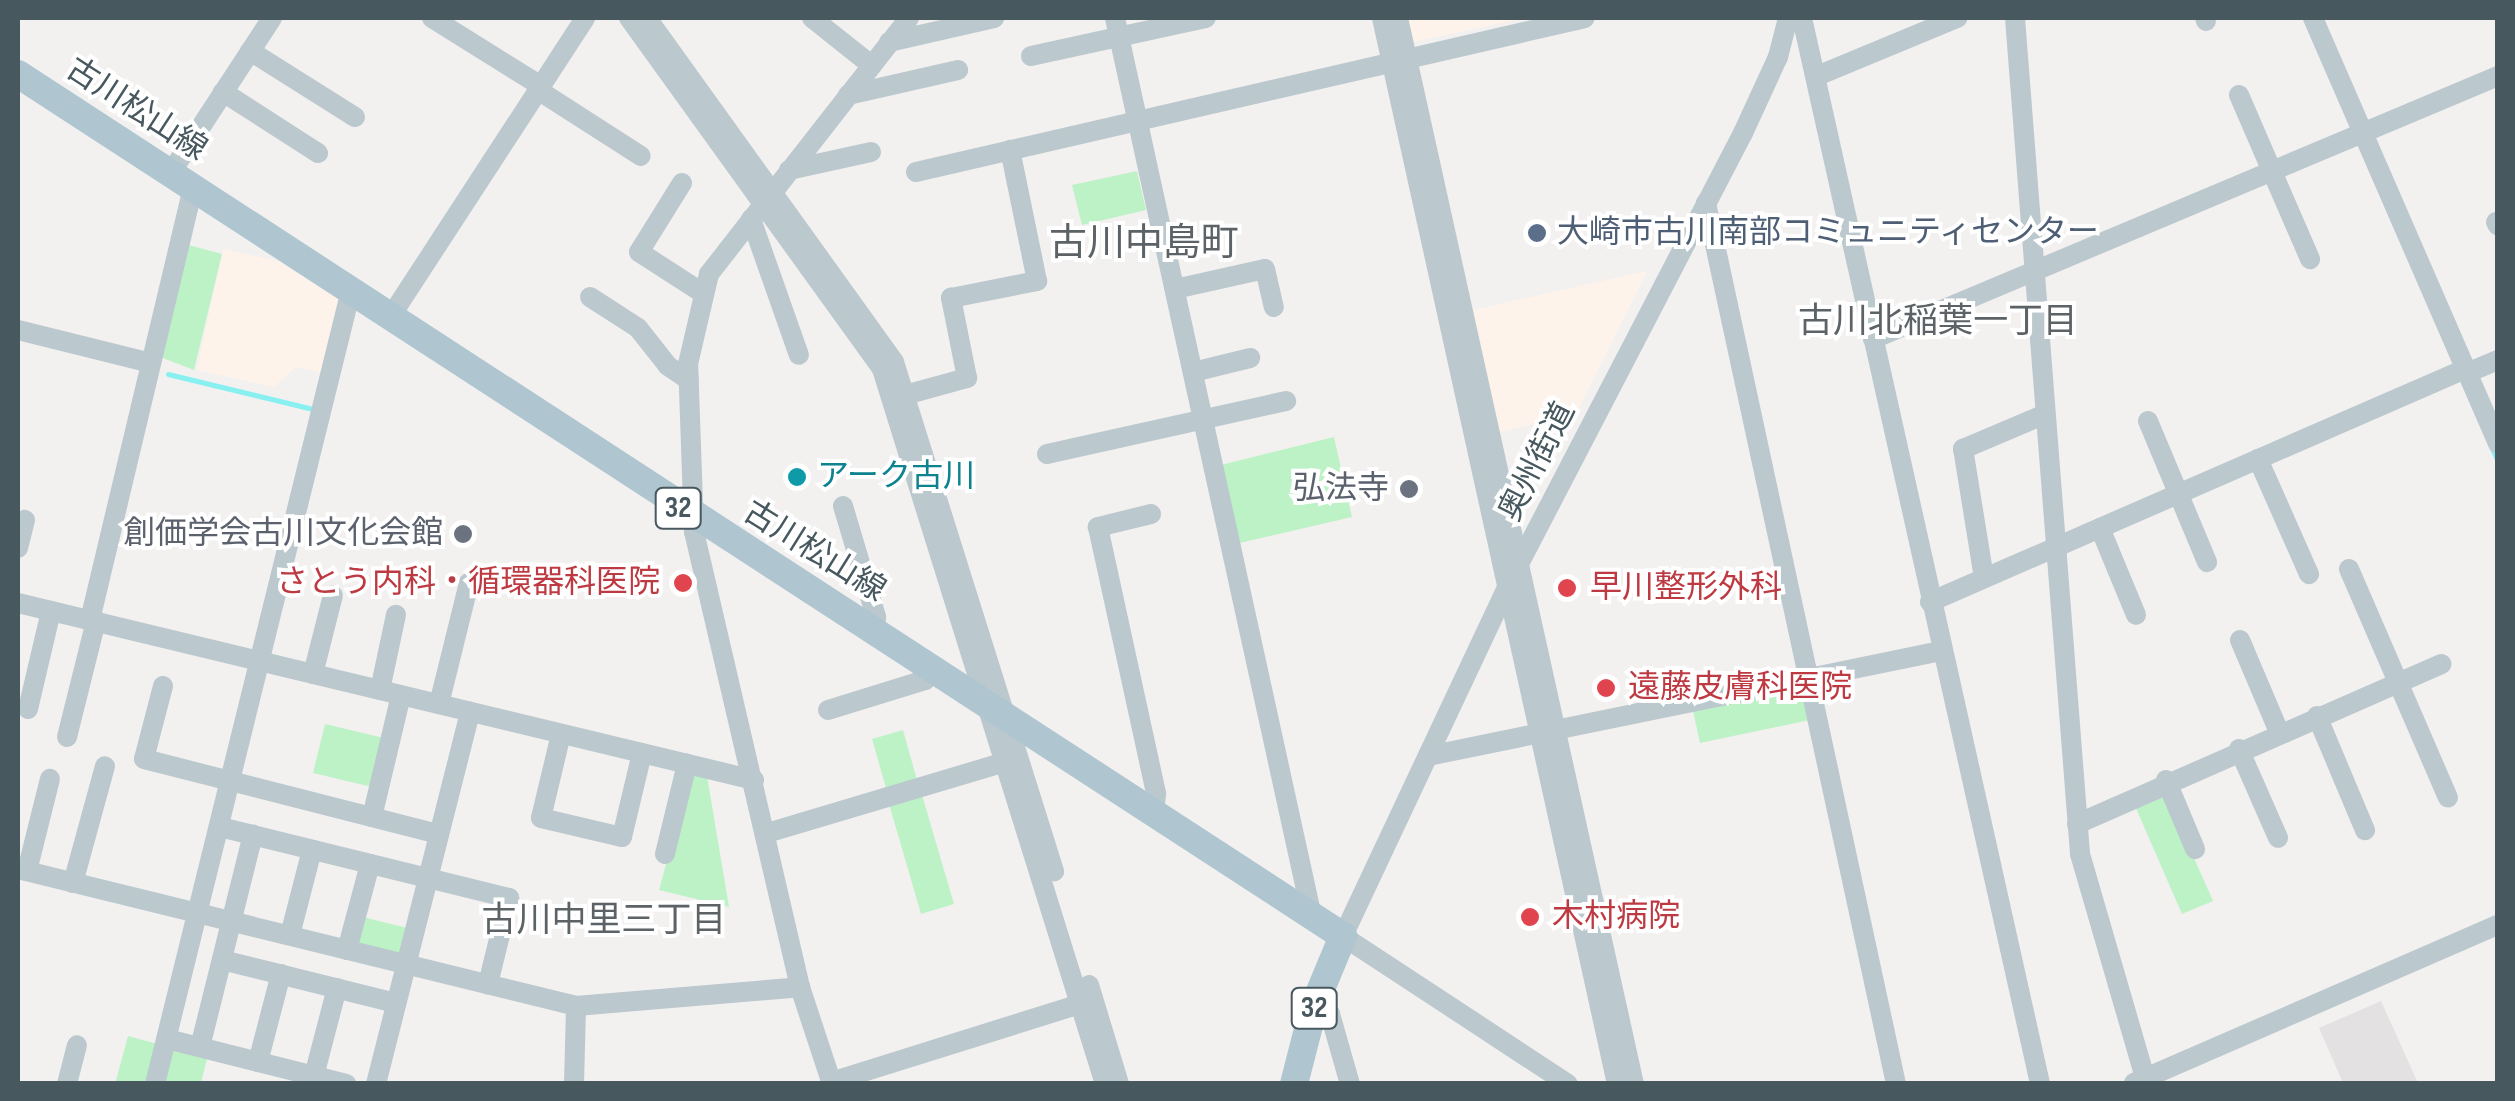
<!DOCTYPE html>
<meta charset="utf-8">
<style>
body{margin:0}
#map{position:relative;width:2515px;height:1101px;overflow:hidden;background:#f3f0f0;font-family:"Sofia Sans Condensed","Noto Sans JP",sans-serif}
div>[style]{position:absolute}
.commercial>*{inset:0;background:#fdf3ea}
.education>*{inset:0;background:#e4e1e3}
.green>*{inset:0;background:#bdf2c7}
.stream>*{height:5px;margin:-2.5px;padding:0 2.5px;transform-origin:2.5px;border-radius:2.5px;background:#88f0f0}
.minor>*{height:20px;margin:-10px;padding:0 10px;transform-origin:10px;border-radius:10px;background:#bbc8cd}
.major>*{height:28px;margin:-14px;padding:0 14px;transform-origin:14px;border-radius:14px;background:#afc6d0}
.dots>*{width:28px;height:28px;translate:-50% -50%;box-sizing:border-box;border:5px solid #fff;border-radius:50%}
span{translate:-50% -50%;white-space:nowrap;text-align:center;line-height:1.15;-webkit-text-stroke:8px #fff;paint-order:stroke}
.shield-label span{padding:2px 8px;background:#fff;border:2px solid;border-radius:8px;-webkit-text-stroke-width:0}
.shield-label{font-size:30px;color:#47585f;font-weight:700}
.street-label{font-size:32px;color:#47585f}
.service-label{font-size:32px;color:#4e5e75}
.left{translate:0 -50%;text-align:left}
.culture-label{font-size:32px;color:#0d838f}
.worship-label{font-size:32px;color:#5b616d}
.right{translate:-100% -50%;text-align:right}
.health-label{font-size:32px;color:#be3a42}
.neighbourhood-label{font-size:35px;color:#5c6265}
.quarter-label{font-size:38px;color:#5c6265}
.frame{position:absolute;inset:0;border:20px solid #47585f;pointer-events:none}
</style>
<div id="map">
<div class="commercial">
<i style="clip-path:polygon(1402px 18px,1525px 18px,1408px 43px)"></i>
<i style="clip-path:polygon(223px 249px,278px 261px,341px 301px,324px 373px,296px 367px,274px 387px,197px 370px)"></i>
<i style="clip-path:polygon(1647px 271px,1576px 414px,1495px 433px,1468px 311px)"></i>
</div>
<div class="education">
<i style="clip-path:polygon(2381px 1001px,2418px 1083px,2343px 1083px,2319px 1028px)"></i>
</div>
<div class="green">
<i style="clip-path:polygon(1137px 171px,1146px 210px,1082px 225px,1072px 185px)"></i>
<i style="clip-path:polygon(185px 244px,222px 254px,194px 370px,155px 355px)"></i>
<i style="clip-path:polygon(1334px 437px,1352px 517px,1235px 544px,1217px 466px)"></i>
<i style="clip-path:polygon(1802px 683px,1810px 720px,1700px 743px,1692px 706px)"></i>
<i style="clip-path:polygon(325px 724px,384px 738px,372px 787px,313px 773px)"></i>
<i style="clip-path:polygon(903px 730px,917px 780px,886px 788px,872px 739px)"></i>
<i style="clip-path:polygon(691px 773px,707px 776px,729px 907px,659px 890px)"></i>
<i style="clip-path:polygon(2165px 792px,2213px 901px,2182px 914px,2135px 806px)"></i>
<i style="clip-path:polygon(922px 795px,954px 904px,921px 914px,889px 804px)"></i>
<i style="clip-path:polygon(363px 917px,407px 928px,400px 954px,356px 942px)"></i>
<i style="clip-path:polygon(128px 1036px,158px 1044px,147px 1083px,115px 1084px)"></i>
<i style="clip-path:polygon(171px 1045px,208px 1055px,201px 1083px,161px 1084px)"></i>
</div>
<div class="stream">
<i style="left:168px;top:374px;width:149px;rotate:13.6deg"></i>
<i style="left:2491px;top:446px;width:17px;rotate:66deg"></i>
</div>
<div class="minor">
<i style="left:432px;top:18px;width:128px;rotate:32deg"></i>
<i style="left:629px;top:18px;width:433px;rotate:54.2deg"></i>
<i style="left:882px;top:369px;width:749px;rotate:72.68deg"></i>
<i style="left:647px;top:18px;width:423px;rotate:54.3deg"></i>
<i style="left:894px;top:362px;width:534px;rotate:72.55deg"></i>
<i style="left:812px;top:18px;width:75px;rotate:38.5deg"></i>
<i style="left:1115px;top:18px;width:920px;rotate:77.64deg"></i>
<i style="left:1382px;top:18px;width:1092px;rotate:77.57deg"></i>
<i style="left:1398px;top:18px;width:1092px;rotate:77.52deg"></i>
<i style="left:1802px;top:18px;width:1092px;rotate:77.41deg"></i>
<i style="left:2015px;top:18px;width:839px;rotate:85.55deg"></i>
<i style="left:2080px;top:854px;width:240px;rotate:73.8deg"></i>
<i style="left:2205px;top:18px;width:3px;rotate:72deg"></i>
<i style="left:2313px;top:18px;width:464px;rotate:66.5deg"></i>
<i style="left:889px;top:42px;width:108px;rotate:-12.9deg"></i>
<i style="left:250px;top:51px;width:124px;rotate:32.2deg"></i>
<i style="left:1031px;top:56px;width:179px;rotate:-12.3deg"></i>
<i style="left:1817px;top:76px;width:152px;rotate:-22.5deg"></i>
<i style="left:538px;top:90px;width:122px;rotate:32.7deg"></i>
<i style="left:223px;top:92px;width:113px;rotate:32.7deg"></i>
<i style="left:848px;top:95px;width:113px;rotate:-12.8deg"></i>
<i style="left:2239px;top:95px;width:179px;rotate:66.6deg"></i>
<i style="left:789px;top:170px;width:84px;rotate:-12.4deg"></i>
<i style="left:916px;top:172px;width:686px;rotate:-12.96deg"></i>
<i style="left:170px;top:174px;width:186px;rotate:-56.8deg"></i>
<i style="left:682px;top:183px;width:81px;rotate:121.9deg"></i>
<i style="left:639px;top:252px;width:74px;rotate:32.8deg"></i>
<i style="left:1706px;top:203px;width:901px;rotate:77.83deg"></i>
<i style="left:751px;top:219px;width:144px;rotate:70.6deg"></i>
<i style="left:2496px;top:222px;width:4px;rotate:63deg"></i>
<i style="left:1175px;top:289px;width:92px;rotate:-12.5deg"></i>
<i style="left:1265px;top:269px;width:39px;rotate:77deg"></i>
<i style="left:590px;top:297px;width:57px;rotate:32.9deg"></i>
<i style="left:638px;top:328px;width:48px;rotate:51.7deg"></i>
<i style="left:668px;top:366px;width:25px;rotate:34deg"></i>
<i style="left:389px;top:319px;width:359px;rotate:-56.9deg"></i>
<i style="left:18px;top:330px;width:133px;rotate:13.9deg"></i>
<i style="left:1873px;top:339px;width:678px;rotate:-22.82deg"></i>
<i style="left:1193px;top:372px;width:59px;rotate:-13.8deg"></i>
<i style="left:2467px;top:373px;width:34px;rotate:-23deg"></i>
<i style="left:894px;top:398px;width:76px;rotate:-15.3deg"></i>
<i style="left:967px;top:378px;width:82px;rotate:-101.3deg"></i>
<i style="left:951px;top:298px;width:88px;rotate:-11.2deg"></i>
<i style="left:1037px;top:281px;width:134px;rotate:-101.6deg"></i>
<i style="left:2148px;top:421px;width:153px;rotate:67.3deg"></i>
<i style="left:1047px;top:454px;width:245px;rotate:-12.5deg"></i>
<i style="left:2258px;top:459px;width:126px;rotate:66.1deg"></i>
<i style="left:843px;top:506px;width:116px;rotate:73.4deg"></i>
<i style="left:876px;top:617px;width:14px;rotate:98deg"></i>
<i style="left:1151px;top:514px;width:55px;rotate:166.2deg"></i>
<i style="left:1098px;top:527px;width:273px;rotate:77.7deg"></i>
<i style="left:1156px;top:794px;width:20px;rotate:96deg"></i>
<i style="left:2100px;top:528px;width:94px;rotate:67.5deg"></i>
<i style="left:18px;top:548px;width:29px;rotate:-76deg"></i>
<i style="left:2349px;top:569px;width:249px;rotate:66.6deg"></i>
<i style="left:1984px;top:578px;width:131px;rotate:-99.2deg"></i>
<i style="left:1963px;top:449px;width:87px;rotate:-23deg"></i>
<i style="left:1930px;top:602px;width:584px;rotate:-23.53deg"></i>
<i style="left:18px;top:603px;width:757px;rotate:13.52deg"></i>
<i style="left:90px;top:620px;width:443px;rotate:-76.6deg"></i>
<i style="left:2240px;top:640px;width:100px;rotate:67deg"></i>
<i style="left:313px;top:674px;width:81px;rotate:-75.8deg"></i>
<i style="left:163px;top:686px;width:75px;rotate:104.6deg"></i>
<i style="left:144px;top:759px;width:304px;rotate:14.3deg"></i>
<i style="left:380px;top:690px;width:77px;rotate:-78deg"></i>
<i style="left:439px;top:704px;width:125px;rotate:-76.1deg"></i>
<i style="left:28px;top:709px;width:101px;rotate:-76.8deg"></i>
<i style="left:828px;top:710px;width:102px;rotate:-17.2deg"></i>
<i style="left:925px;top:680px;width:14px;rotate:-54deg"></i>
<i style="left:2317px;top:716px;width:124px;rotate:67.2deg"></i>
<i style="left:561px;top:734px;width:86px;rotate:103.4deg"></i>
<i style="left:541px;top:818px;width:83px;rotate:13.2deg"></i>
<i style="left:622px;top:837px;width:86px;rotate:-76.6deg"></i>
<i style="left:67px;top:737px;width:120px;rotate:-76deg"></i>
<i style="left:2239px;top:749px;width:97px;rotate:66.3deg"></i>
<i style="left:1428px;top:756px;width:524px;rotate:-11.57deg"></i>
<i style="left:2166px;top:780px;width:75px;rotate:67.2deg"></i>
<i style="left:372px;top:817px;width:125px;rotate:-76.6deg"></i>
<i style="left:2077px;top:824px;width:398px;rotate:-23.7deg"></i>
<i style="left:220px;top:827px;width:298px;rotate:13.8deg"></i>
<i style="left:509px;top:898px;width:89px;rotate:103.7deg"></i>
<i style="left:767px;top:833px;width:248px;rotate:-16.6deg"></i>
<i style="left:665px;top:854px;width:93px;rotate:-76.3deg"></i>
<i style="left:18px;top:869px;width:575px;rotate:13.79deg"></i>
<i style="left:576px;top:1006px;width:225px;rotate:-4.8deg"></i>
<i style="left:27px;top:871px;width:95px;rotate:-76deg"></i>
<i style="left:73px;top:883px;width:121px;rotate:-74.7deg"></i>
<i style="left:290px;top:935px;width:88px;rotate:-75.5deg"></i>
<i style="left:347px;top:950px;width:89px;rotate:-75deg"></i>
<i style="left:222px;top:960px;width:179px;rotate:13.9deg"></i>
<i style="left:1089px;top:985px;width:103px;rotate:73.1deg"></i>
<i style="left:1314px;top:1006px;width:18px;rotate:27deg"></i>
<i style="left:1330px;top:1014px;width:73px;rotate:74.1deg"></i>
<i style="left:167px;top:1039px;width:185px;rotate:14.1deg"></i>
<i style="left:200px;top:1047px;width:219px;rotate:-76deg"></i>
<i style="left:258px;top:1062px;width:91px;rotate:-75.4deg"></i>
<i style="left:314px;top:1076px;width:91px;rotate:-75.4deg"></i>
<i style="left:831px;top:1082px;width:261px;rotate:-17.4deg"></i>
<i style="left:2134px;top:1083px;width:397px;rotate:-23.5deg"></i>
<i style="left:67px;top:1084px;width:40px;rotate:-75.6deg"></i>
<i style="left:155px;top:1084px;width:814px;rotate:-76.13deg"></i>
<i style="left:376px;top:1084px;width:384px;rotate:-75.8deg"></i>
<i style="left:574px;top:1084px;width:78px;rotate:-88.5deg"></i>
<i style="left:832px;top:1084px;width:102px;rotate:-108.3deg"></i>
<i style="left:800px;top:987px;width:467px;rotate:-103.1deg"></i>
<i style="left:694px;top:532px;width:168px;rotate:-92deg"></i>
<i style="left:688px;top:364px;width:92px;rotate:-76.9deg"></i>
<i style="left:709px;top:274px;width:325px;rotate:-52deg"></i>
<i style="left:1568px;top:1084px;width:269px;rotate:-146.7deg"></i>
<i style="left:1343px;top:936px;width:386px;rotate:-64.8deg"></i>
<i style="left:1507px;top:587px;width:512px;rotate:-62.53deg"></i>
<i style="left:1743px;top:133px;width:84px;rotate:-65.3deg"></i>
<i style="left:1778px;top:57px;width:40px;rotate:-75.6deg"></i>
</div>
<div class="major">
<i style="left:18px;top:74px;width:1581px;rotate:33.05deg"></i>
<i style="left:1343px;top:936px;width:76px;rotate:112.5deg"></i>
<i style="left:1314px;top:1006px;width:81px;rotate:104.4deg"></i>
</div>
<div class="dots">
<i style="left:1537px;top:233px;background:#5c6f8a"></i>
<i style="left:797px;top:477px;background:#0f9aa8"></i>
<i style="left:1409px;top:489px;background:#6b7280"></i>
<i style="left:463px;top:534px;background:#6b7280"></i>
<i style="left:683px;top:583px;background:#e0444e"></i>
<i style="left:1567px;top:588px;background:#e0444e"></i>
<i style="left:1606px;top:688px;background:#e0444e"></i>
<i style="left:1530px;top:917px;background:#e0444e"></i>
</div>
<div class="shield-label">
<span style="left:678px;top:508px">32</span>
<span style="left:1314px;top:1008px">32</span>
</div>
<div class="street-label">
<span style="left:136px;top:110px;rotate:33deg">古川松山線</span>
<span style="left:1538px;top:462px;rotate:-63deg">奥州街道</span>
<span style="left:814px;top:552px;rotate:32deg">古川松山線</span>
</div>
<div class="service-label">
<span class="left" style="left:1557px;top:233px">大崎市古川南部コミュニティセンター</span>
</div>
<div class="culture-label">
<span class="left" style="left:817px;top:477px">アーク古川</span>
</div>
<div class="worship-label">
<span class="right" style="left:1389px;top:489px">弘法寺</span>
<span class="right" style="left:443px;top:534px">創価学会古川文化会館</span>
</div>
<div class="health-label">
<span class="right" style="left:660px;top:583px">さとう内科・循環器科医院</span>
<span class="left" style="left:1590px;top:588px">早川整形外科</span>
<span class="left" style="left:1628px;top:688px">遠藤皮膚科医院</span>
<span class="left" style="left:1552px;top:917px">木村病院</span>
</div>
<div class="neighbourhood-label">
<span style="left:1938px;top:322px">古川北稲葉一丁目</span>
<span style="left:604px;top:921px">古川中里三丁目</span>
</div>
<div class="quarter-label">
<span style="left:1144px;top:244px">古川中島町</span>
</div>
<div class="frame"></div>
</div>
